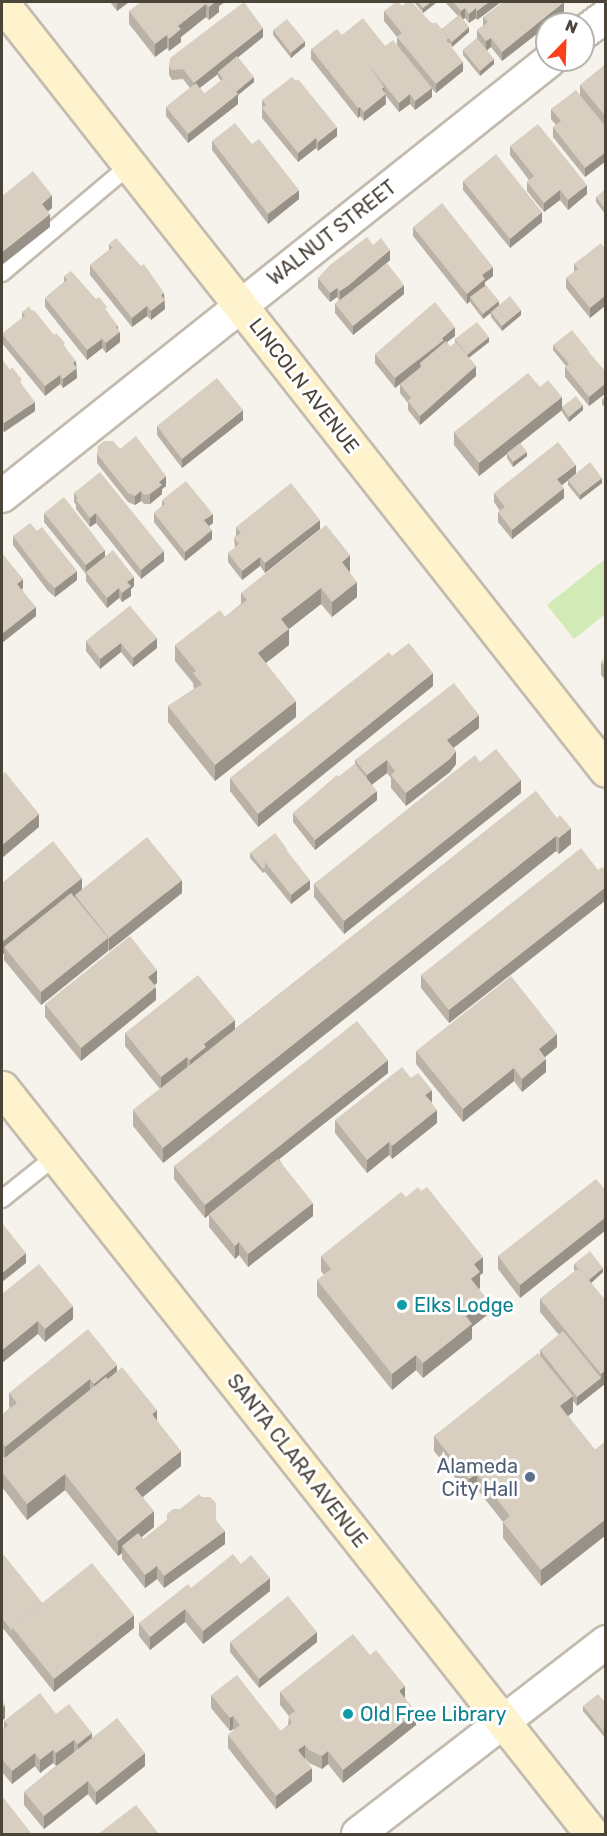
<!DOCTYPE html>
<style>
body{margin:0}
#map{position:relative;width:607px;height:1836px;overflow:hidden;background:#f6f3ec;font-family:Rubik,sans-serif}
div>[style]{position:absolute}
.green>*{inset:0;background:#d2eab5}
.roads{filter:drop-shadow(2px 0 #c2bbae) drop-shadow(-2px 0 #c2bbae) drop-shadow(0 2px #c2bbae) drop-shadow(0 -2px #c2bbae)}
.lane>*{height:16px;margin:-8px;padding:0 8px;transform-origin:8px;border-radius:8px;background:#fff}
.street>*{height:32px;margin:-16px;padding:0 16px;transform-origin:16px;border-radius:16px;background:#fff}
.secondary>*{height:33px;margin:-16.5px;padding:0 16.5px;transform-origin:16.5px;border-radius:16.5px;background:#fff3cd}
.wall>*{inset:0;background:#bab2a6}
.shaded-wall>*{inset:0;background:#979187}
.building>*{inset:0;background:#d8cfc1}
.dots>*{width:16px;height:16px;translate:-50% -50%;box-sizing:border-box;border:3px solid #fff;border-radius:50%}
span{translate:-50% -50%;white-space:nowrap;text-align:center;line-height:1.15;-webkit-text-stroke:6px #fff;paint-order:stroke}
.street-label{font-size:20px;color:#4b4439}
.culture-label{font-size:20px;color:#0d838f}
.left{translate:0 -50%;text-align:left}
.service-label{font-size:20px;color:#4e5e75}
.right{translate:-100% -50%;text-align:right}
.frame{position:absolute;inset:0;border:3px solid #4b4439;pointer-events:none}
.north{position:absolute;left:535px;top:12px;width:60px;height:60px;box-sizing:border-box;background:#fff;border:2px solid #b7b4b0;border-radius:50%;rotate:23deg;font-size:16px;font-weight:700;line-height:24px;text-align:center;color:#4b4439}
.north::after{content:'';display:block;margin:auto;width:21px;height:27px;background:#fc3f1d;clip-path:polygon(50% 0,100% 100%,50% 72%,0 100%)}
</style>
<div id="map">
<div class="green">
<i style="clip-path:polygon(605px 559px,605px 614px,574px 639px,547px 605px)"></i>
</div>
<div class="roads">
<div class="lane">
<i style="left:2px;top:273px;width:167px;rotate:-40.2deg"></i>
<i style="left:2px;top:1199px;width:69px;rotate:-38.5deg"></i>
</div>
<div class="street">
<i style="left:583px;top:33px;width:29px;rotate:-36deg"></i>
<i style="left:2px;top:496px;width:700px;rotate:-38.51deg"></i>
<i style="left:358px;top:1834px;width:314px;rotate:-37.7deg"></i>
</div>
<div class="secondary">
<i style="left:2px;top:3px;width:976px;rotate:51.78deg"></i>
<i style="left:2px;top:1088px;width:951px;rotate:51.66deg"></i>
</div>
</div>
<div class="wall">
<i style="clip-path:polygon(110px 2px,129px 2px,117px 11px)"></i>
<i style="clip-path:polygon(225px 2px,219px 6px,219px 12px,209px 20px,206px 17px,181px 37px,181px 42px,169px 51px,167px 48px,155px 57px,129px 24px,129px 11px)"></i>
<i style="clip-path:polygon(414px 2px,437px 2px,423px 13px)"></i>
<i style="clip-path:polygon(445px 2px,501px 2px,477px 20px,476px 18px,469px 23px,465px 18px,463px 19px,469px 32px,452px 47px,449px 43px,449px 45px,463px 71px,436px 93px,432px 89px,432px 97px,415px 110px,410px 104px,399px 112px,386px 96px,386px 104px,364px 121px,360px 116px,358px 118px,311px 59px,311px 49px,342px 35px,385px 46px,397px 45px,397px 37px,384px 21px,384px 11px,402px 6px,442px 29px,458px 16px)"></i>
<i style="clip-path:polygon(564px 12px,549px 24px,547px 24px,547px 26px,502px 61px,491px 47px,487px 50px,494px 64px,480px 76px,463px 55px,463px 50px,477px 38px,477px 30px,483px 26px,483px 17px)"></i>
<i style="clip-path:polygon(273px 30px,305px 46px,291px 58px,273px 35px)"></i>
<i style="clip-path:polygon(evenodd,263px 37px,238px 57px,254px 82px,238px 95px,238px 104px,188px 143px,166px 116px,166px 107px,190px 88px,183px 79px,172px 80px,169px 75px,169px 66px,263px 37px,218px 74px,218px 77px,221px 81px,204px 94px,200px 88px,218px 74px)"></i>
<i style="clip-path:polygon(606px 64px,606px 161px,585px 177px,553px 137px,553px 127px,556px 125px,551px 119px,551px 109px,580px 95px,580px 85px)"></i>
<i style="clip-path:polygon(262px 100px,337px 136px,318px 151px,316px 148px,298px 162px,262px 118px)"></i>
<i style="clip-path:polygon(212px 141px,299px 199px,268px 224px,212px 150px)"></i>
<i style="clip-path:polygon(510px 146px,587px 194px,568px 210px,560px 200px,544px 212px,527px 191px,527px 182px,529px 180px,510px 155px)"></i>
<i style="clip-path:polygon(463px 181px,542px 222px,510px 248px,463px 190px)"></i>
<i style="clip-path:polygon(606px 189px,606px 215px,596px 202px,596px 197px)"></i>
<i style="clip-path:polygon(413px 227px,493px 276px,485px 282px,485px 285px,499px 306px,521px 315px,502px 331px,491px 317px,491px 313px,483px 319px,470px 302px,470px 301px,467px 304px,413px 236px)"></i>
<i style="clip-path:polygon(109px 244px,164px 299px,165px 309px,151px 320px,147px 316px,132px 327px,90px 275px,90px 265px,109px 250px)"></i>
<i style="clip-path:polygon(373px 245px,390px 260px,379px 269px,404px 294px,353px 335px,335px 313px,335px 304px,339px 300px,337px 297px,330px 302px,318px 288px,318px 278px)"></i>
<i style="clip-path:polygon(606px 250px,606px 305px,590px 318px,566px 288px,566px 278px,574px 272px,574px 264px)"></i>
<i style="clip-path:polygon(64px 276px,107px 311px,120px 342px,106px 353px,102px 348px,87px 360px,45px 307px,45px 298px,64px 282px)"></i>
<i style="clip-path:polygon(32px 311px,65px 347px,76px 367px,77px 378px,63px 388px,60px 384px,45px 396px,2px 343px,2px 334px,22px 318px,22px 312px)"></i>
<i style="clip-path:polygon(455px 336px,447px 342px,450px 347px,455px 343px,455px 339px,489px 342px,469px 358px,476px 376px,420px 425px,408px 410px,408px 403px,400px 393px,400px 384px,409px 377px,395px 388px,375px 363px,375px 354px)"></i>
<i style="clip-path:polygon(553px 345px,606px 372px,606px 393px,589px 406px,565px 377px,565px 367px,566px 366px,553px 350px)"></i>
<i style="clip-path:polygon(2px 359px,35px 411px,4px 432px,2px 429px)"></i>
<i style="clip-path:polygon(540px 387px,562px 407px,583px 410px,569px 422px,562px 412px,562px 410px,520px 443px,527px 456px,513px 467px,507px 458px,507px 454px,479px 476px,454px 445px,454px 432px)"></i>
<i style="clip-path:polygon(606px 396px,606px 409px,602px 404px,602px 399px)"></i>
<i style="clip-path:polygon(243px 420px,182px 468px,157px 435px,157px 426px)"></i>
<i style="clip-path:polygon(120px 449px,166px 486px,162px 489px,162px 494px,150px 504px,144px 504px,141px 501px,135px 505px,128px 502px,97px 463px,97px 454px)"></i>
<i style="clip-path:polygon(576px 474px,602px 483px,580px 500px,568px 485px,568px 480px,562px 485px,564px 498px,512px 539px,498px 522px,498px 512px,500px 511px,494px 502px,494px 493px)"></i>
<i style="clip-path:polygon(74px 493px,164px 561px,141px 579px,96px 523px,90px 527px,76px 509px,76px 505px,74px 502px)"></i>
<i style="clip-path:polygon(162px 500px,213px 523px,209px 526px,212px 539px,185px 561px,154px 522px,154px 513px,162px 506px)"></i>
<i style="clip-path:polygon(44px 513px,105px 556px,134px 586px,131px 589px,131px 596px,122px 602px,119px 598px,107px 608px,86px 581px,86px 574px,44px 522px)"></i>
<i style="clip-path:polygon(236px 527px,320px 529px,265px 573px,260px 566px,242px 580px,228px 562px,228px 553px,235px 548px,234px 538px,236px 536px)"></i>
<i style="clip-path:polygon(13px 536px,77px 580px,55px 597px,48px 591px,13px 545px)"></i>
<i style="clip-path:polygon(2px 553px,23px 588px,22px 589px,36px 616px,3px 642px,2px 640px)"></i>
<i style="clip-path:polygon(350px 571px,349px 572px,357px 597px,332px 617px,321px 604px,289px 629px,289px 645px,266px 663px,296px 717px,215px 781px,168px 722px,168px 706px,194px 689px,193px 683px,175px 661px,175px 645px,225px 617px,241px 604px,241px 593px)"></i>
<i style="clip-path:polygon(130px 606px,157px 648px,133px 667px,121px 652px,100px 669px,86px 651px,86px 641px)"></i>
<i style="clip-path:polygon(392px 656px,433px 686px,258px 827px,230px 791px,230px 778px)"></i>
<i style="clip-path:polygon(606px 658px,606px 681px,601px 675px,601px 662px)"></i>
<i style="clip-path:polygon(479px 728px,453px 748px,456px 764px,450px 772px,406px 806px,391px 788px,391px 778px,387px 773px,372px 785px,377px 800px,315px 850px,293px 822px,293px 813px,355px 764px,355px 760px)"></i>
<i style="clip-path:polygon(480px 762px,521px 793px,344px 934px,314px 897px,314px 884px)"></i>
<i style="clip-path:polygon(536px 791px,571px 844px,559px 854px,556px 851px,163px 1163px,133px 1126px,133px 1110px,160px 1089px,125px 1046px,125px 1033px,235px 1029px)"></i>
<i style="clip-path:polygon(287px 852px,310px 889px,291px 904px,265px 872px,263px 873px,250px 858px,250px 853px)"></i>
<i style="clip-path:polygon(606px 871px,606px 900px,449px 1023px,421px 988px,421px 975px)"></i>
<i style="clip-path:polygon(2px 883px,82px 889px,182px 893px,109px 951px,108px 949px,108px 951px,41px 1005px,4px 960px,4px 953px,2px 955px)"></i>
<i style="clip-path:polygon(157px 983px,155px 985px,156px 1000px,81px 1061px,45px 1017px,45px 1004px)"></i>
<i style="clip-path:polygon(557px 1047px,545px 1057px,546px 1072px,522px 1092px,514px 1081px,463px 1122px,416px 1064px,416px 1051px)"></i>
<i style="clip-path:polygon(388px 1073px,279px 1159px,313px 1216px,248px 1267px,239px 1255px,235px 1259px,209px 1227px,209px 1214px,205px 1218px,174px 1179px,174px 1166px)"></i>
<i style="clip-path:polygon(432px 1103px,437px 1123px,392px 1159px,389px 1155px,367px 1173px,335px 1133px,335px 1120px)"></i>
<i style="clip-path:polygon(606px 1191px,606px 1230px,520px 1298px,498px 1269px,498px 1256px)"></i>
<i style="clip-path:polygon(321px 1256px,483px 1273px,480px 1275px,480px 1288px,479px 1289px,487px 1315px,472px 1327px,472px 1339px,423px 1378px,416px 1370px,392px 1390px,317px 1296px,317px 1280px,324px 1275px,321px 1271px)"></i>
<i style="clip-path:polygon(574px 1264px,603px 1272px,591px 1283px,606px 1383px,577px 1406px,573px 1401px,573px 1412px,568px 1416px,595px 1450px,606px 1441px,606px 1535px,541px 1586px,503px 1538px,503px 1522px,477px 1489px,469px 1495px,434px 1451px,434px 1436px,540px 1355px,540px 1350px,559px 1335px,540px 1312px,540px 1299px,575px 1271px,574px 1269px)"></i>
<i style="clip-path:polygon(2px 1294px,73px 1319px,45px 1342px)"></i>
<i style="clip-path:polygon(117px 1372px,157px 1421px,181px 1466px,143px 1497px,154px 1527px,142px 1537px,143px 1539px,216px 1520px,225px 1544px,164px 1588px,157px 1579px,145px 1588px,122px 1559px,122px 1553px,118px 1556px,65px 1490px,27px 1520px,2px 1487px,2px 1460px,4px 1458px,2px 1455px,2px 1415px,10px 1408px,9px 1406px,9px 1393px)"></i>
<i style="clip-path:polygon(2px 1553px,42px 1603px,134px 1628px,54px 1692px,2px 1627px)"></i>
<i style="clip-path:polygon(241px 1564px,270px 1591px,203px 1644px,185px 1622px,150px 1650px,139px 1636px,139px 1623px,191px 1588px)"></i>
<i style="clip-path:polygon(230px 1642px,317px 1642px,259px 1688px,230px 1652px)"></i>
<i style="clip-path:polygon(280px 1692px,405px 1698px,416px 1725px,343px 1783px,328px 1764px,322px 1769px,309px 1763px,305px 1758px,312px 1781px,276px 1809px,228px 1748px,228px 1735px,234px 1730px,233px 1729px,230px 1731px,211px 1708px,211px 1695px,281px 1731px,288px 1725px,289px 1716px,280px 1705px)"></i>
<i style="clip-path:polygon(606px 1703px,606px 1739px,583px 1711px,583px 1706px)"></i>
<i style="clip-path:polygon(56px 1714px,92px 1738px,145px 1766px,96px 1805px,88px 1794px,44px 1829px,24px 1805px,24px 1792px,56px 1766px,53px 1763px,40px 1773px,35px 1766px,12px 1784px,2px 1772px,2px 1731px,4px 1728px,4px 1721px)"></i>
</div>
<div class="shaded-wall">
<i style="clip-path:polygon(117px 2px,129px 2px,117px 11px)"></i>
<i style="clip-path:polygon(215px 2px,225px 2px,219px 6px,219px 12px,209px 20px,209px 7px)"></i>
<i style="clip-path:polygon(431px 2px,437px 2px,423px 13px,423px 8px)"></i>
<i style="clip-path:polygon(489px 2px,501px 2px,477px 20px,477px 11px)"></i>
<i style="clip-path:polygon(564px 2px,564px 12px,549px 24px,547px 24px,547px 26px,502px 61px,502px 52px)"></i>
<i style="clip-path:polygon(206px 4px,206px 17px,181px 37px,181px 42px,169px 51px,169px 39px,178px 26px)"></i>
<i style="clip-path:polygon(465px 8px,465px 18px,461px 20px,461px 11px)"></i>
<i style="clip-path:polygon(476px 8px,476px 18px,469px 23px,469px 14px)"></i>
<i style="clip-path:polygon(469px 27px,469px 32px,452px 47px,452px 42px)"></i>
<i style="clip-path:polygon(263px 28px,263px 37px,219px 73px,218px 72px,218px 74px,194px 92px,194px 83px)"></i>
<i style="clip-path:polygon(167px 35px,167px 48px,155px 57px,155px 44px)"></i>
<i style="clip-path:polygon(491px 38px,491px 47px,486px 51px,486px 41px)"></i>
<i style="clip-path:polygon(305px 41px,305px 46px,291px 58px,291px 53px)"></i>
<i style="clip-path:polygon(494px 59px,494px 64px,480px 76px,480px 71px)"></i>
<i style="clip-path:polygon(463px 62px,463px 71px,436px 93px,436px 84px)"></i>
<i style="clip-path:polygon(254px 77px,254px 82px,238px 95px,238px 104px,188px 143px,188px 134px,234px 93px)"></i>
<i style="clip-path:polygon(384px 87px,386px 104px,364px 121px,364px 112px)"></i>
<i style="clip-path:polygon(432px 88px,432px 97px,415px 110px,415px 101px)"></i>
<i style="clip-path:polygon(410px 94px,410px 104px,399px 112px,399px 103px)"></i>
<i style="clip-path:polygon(360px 107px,360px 116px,358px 118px,358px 108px)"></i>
<i style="clip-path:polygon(337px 127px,337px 136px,318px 151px,318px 142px)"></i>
<i style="clip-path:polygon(316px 138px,316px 148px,298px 162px,298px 153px)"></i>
<i style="clip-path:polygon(606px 152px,606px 161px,585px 177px,585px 168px)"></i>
<i style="clip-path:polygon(587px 185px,587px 194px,568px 210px,568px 200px)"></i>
<i style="clip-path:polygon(299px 190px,299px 199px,268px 224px,268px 214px)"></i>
<i style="clip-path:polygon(560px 190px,560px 200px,544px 212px,544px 203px)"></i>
<i style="clip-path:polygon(52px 195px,52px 208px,42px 217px,42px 204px)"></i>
<i style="clip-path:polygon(542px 212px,542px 222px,510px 248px,510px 239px)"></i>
<i style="clip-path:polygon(50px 214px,50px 227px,2px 265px,2px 252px)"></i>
<i style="clip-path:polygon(390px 250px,390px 260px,348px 296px,340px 300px,340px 291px)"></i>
<i style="clip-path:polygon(493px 267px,493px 276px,485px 282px,485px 288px,470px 297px,470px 301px,467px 304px,467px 294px,482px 275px)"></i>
<i style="clip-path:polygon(404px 285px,404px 294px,353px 335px,353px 326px)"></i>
<i style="clip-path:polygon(337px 288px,337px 297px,330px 302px,330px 293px)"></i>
<i style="clip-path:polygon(164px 293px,165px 309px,151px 320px,151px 311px,161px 295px)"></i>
<i style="clip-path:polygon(606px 295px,606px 305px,590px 318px,590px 308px)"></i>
<i style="clip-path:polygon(499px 301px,499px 306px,483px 319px,483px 314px)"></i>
<i style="clip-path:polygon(147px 306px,147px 316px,132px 327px,132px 318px)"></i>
<i style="clip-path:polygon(521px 310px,521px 315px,502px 331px,502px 326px)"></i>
<i style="clip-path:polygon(118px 326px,118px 333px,120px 332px,120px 342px,106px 353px,106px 343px,116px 327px)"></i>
<i style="clip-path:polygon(455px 327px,455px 336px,420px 363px,420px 368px,395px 388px,395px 378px)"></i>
<i style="clip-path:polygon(489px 337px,489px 342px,467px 359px,467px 355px)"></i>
<i style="clip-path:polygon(102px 339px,102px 348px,87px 360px,87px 350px)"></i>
<i style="clip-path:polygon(76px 361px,77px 378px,63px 388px,63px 379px,73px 363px)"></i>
<i style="clip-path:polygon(476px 366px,476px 376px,420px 425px,420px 416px)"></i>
<i style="clip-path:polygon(60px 375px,60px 384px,45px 396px,45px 386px)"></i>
<i style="clip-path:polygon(606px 383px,606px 393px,589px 406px,589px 397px)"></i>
<i style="clip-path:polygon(562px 397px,562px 410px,479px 476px,479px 463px)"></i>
<i style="clip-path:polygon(35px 402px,35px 411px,4px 432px,4px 423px)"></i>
<i style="clip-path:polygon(583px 405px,583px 410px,569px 422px,569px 417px)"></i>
<i style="clip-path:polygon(243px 410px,243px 420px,182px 468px,182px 459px)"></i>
<i style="clip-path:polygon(527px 452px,527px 456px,513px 467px,513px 462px)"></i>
<i style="clip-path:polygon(576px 465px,576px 474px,557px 489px,557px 479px)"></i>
<i style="clip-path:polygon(166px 476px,166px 486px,162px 489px,162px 494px,150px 504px,150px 494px,159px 482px)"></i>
<i style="clip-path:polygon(602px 478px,602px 483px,580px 500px,580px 495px)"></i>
<i style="clip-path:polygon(564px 488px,564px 498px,512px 539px,512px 530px)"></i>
<i style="clip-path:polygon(141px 491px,141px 501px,135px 505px,135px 496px)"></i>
<i style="clip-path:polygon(96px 513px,96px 523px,90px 527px,90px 518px)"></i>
<i style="clip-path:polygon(213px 514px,213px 523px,204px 530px,204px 520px)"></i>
<i style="clip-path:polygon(320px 520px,320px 529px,265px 573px,265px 563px)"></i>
<i style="clip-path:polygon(212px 530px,212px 539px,185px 561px,185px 552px)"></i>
<i style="clip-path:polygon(105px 550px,105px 560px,86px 572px,86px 565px)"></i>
<i style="clip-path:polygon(164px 551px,164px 561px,141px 579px,141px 570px)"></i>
<i style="clip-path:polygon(350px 555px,350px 571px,342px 578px,342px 562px)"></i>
<i style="clip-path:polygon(260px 557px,260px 566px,242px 580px,242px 571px)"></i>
<i style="clip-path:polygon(77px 571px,77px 580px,55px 597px,55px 588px)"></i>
<i style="clip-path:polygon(134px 577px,134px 586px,131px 589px,131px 596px,122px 602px,122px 593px,127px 582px)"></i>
<i style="clip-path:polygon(23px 579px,23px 588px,17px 593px,17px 584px)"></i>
<i style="clip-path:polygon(357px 582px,357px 597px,332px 617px,332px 602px)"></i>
<i style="clip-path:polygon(119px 588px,119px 598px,107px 608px,107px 598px)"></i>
<i style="clip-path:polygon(321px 588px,321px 604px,289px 629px,289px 645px,258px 669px,258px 653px,281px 619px)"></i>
<i style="clip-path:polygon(36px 607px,36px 616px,3px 642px,3px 633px)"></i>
<i style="clip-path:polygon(157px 638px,157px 648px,133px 667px,133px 658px)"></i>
<i style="clip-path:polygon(121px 643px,121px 652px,100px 669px,100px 659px)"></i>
<i style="clip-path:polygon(433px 673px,433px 686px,258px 827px,258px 814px)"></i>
<i style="clip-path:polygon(296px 701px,296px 717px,215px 781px,215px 765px)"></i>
<i style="clip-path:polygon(479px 715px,479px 728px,447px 753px,447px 740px)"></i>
<i style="clip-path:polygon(456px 751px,456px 764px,450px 772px,406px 806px,406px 793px)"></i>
<i style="clip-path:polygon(387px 760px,387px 773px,367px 788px,367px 775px)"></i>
<i style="clip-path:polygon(521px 780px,521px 793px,344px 934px,344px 921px)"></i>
<i style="clip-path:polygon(377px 791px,377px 800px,315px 850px,315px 840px)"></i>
<i style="clip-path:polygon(39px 814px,39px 827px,2px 858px,2px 845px)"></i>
<i style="clip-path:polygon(571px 828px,571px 844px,559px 854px,559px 838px)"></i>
<i style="clip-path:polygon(556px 836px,556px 851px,163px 1163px,163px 1148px)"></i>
<i style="clip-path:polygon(82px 878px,82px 891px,7px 951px,4px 947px,4px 953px,2px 955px,2px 942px)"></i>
<i style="clip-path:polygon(182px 880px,182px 893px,109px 951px,109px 938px)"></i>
<i style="clip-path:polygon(310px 880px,310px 889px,291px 904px,291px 895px)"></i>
<i style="clip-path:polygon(606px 887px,606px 900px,449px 1023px,449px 1010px)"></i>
<i style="clip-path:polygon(108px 938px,108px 951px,41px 1005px,41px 992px)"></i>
<i style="clip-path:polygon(157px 970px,157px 983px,148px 990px,148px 977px)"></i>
<i style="clip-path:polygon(156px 987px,156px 1000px,81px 1061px,81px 1048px)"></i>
<i style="clip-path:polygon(235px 1020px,235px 1033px,190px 1073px,190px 1060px,204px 1044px)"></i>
<i style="clip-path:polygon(557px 1034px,557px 1047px,539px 1062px,539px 1049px)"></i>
<i style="clip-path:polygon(187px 1057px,187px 1070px,161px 1090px,161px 1077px)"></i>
<i style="clip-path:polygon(546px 1059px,546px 1072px,522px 1092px,522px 1079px)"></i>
<i style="clip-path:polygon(388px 1060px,388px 1073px,205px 1218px,205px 1205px)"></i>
<i style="clip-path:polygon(514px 1068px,514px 1081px,463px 1122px,463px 1109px)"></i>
<i style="clip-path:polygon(432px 1090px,432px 1103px,425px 1095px)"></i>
<i style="clip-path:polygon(437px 1110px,437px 1123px,392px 1159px,392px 1146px)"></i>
<i style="clip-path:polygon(389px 1142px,389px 1155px,367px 1173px,367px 1160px)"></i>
<i style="clip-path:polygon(313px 1203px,313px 1216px,248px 1267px,248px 1254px)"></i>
<i style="clip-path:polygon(606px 1217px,606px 1230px,520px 1298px,520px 1285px)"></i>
<i style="clip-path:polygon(239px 1242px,239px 1255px,235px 1259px,235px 1246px)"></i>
<i style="clip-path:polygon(26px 1253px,26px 1263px,2px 1282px,2px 1273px)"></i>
<i style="clip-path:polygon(483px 1257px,483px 1273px,480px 1275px,480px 1288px,471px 1295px,471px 1279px,474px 1264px)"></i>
<i style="clip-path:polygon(603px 1268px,603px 1272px,588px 1286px,588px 1281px)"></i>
<i style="clip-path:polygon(487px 1299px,487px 1315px,472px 1327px,472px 1339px,423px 1378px,423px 1363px,466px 1316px)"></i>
<i style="clip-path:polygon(73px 1306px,73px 1319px,45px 1342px,45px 1329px)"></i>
<i style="clip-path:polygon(38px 1321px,38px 1334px,2px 1363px,2px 1350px)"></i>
<i style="clip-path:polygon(416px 1355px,416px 1370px,392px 1390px,392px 1374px)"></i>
<i style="clip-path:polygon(117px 1365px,117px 1378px,94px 1397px,94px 1384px)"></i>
<i style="clip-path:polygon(606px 1370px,606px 1383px,577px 1406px,577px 1397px,601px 1378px,601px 1374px)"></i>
<i style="clip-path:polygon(90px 1379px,90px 1392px,5px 1460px,5px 1447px)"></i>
<i style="clip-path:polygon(573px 1396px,573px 1412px,560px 1422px,560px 1406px)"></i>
<i style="clip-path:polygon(157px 1410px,157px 1426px,152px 1414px)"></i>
<i style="clip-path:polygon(181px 1451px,181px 1466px,135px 1503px,135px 1488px)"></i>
<i style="clip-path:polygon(65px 1474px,65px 1490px,27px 1520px,27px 1504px)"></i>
<i style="clip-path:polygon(477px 1474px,477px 1489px,469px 1495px,469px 1479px)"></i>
<i style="clip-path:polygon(154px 1511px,154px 1527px,125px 1550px,122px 1546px,122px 1553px,118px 1556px,118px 1541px)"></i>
<i style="clip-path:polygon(606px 1519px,606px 1535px,541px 1586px,541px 1570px)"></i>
<i style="clip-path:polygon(225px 1531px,225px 1544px,164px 1588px,164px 1576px)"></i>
<i style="clip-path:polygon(157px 1566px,157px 1579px,145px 1588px,145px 1575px)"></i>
<i style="clip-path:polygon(270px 1578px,270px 1591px,203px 1644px,203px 1631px)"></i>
<i style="clip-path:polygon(185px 1609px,185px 1622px,150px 1650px,150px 1637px)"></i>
<i style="clip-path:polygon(134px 1615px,134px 1628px,54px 1692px,54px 1679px)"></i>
<i style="clip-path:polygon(317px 1632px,317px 1642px,259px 1688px,259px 1679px)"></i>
<i style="clip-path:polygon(3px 1633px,3px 1643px,2px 1644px,2px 1635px)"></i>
<i style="clip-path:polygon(405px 1686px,405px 1699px,399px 1691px)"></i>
<i style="clip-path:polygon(5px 1705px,5px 1718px,2px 1721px,2px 1708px)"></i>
<i style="clip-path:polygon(416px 1712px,416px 1725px,343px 1783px,343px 1770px)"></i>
<i style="clip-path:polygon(233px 1716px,233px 1729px,230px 1731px,230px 1718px)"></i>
<i style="clip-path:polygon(92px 1733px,92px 1746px,78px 1757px,78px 1744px)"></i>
<i style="clip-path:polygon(74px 1740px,74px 1753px,56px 1766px,56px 1753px)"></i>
<i style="clip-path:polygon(305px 1745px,305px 1758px,298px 1763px,298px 1750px)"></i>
<i style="clip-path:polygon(53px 1750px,53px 1763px,40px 1773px,40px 1760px)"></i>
<i style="clip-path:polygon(328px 1751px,328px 1764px,322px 1769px,322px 1756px)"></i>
<i style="clip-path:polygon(35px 1753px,35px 1766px,12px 1784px,12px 1771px)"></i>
<i style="clip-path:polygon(145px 1753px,145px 1766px,96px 1805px,96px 1792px)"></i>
<i style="clip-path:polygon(312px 1768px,312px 1781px,276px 1809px,276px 1796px)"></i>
<i style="clip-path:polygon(88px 1781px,88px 1794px,44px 1829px,44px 1816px)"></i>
</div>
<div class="building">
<i style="clip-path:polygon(141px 2px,215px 2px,209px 7px,206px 4px,178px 26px,181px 29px,169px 39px,167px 35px,155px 44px,129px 11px)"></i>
<i style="clip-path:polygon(244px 2px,263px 28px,194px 83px,183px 69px,172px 70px,169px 66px,170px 58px)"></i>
<i style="clip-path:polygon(396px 2px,398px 2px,402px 6px,407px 2px,412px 2px,432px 24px,436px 22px,449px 38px,446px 40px,463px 62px,436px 84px,397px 37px,402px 33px,384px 11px)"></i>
<i style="clip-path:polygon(418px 2px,431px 2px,423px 8px)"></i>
<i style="clip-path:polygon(453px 2px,489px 2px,477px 11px,476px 8px,469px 14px,465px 8px,461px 11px)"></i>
<i style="clip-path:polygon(503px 2px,564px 2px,502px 52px,491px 38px,486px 41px,477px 30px,488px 22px,483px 17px)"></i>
<i style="clip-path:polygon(460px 15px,469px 27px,452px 42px,442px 29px)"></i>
<i style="clip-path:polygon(363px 18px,385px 46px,393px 40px,432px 88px,415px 101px,410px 94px,399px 103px,368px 64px,384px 87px,382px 89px,386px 94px,364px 112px,360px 107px,358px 108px,311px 49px,337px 29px,342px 35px)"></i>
<i style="clip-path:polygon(287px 19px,305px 41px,291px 53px,273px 30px)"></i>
<i style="clip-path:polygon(477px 38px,494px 59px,480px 71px,463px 50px)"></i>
<i style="clip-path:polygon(237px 56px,254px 77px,236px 92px,224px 78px,223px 79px,218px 72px)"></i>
<i style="clip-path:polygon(606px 64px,606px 117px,580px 85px)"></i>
<i style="clip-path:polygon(292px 77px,296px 81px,298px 79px,337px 127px,318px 142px,316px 138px,298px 153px,262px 108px,266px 105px,262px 100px)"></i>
<i style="clip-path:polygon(224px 78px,238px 94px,188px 134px,166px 107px,196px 83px,204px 94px)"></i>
<i style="clip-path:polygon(576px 90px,606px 127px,606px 152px,585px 168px,553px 127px,561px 121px,551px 109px)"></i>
<i style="clip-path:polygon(235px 123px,252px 144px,259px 139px,299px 190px,268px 214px,212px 141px)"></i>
<i style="clip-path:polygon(538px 124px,587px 185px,568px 200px,560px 190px,544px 203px,527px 182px,534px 176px,510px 146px)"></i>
<i style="clip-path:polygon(496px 154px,542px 212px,510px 239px,463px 181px)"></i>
<i style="clip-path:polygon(33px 171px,52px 195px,42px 204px,50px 214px,2px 252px,2px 196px)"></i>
<i style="clip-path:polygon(606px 189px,606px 210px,596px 197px)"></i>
<i style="clip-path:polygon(442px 203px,493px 267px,482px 275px,485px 279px,467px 294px,413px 227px)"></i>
<i style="clip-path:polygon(367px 237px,373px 245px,381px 238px,390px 250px,348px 286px,340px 291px,337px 288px,330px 293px,318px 278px,330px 265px)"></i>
<i style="clip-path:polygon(116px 238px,141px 266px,144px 264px,164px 293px,161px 295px,165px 300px,151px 311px,147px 306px,132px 318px,90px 265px,112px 248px,109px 244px)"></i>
<i style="clip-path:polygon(601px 243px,606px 250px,606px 295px,590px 308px,566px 278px,578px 269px,574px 264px)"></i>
<i style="clip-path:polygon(387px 263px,404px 285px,353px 326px,335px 304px)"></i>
<i style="clip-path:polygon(71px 271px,96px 299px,99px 297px,107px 307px,105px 309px,118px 326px,116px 327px,120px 332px,106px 343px,102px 339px,87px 350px,45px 298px,67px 280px,64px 276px)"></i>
<i style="clip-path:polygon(486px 285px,499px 301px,483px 314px,470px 297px)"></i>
<i style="clip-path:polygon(510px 296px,521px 310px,502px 326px,491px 312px)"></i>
<i style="clip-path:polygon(435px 302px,455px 327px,441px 338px,444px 340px,395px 378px,375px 354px)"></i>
<i style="clip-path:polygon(29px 306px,32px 311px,34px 310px,54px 335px,56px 333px,65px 343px,63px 345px,76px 361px,73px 363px,77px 368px,63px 379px,60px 375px,45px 386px,2px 334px,25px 316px,22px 312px)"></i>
<i style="clip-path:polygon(477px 322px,489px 337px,467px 355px,455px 339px)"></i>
<i style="clip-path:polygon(572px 330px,590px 352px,587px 350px,569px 364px,553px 345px)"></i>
<i style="clip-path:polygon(446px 341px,450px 347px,456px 342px,476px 366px,420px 416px,408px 401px,411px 398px,400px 384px,422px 366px,420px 363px)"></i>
<i style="clip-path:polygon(587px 350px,606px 372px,606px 383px,589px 397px,565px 367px)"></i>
<i style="clip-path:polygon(2px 359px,10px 370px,12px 367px,22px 380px,20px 382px,35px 402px,4px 423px,2px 420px)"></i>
<i style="clip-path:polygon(528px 373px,540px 387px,548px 380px,562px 397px,479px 463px,454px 432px)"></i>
<i style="clip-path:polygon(217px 378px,243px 410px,182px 459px,157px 426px)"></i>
<i style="clip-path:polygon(576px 396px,583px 405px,569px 417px,562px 407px)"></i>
<i style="clip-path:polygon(606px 396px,606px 404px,602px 399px)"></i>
<i style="clip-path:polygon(136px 436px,166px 476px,159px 482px,162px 485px,150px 494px,144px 495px,141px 491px,135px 496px,128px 493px,97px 454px,98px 446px,104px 441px,113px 441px,120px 449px)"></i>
<i style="clip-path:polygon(558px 442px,576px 465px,557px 479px,564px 488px,512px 530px,498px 512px,505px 507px,494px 493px)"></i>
<i style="clip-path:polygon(520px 443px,527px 452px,513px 462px,507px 453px)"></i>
<i style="clip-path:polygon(590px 462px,602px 478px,580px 495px,568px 480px)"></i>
<i style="clip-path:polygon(100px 472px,164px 551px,141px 570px,96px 513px,90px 518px,76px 500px,78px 498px,74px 493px)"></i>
<i style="clip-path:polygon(186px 481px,213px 514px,204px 520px,212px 530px,185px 552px,154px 513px,165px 504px,162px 500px)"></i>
<i style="clip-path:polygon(291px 483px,320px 520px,265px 563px,260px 557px,242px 571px,228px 553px,239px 544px,234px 538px,241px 533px,236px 527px)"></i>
<i style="clip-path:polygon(64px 497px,105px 550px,86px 565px,44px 513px)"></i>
<i style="clip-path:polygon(30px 523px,37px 531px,42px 527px,77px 571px,55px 588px,48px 582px,13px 536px)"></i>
<i style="clip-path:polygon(326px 525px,350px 555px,342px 562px,357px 582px,332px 602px,321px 588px,281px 619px,289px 629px,258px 653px,296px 701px,215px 765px,168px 706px,202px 684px,193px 673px,196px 671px,175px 645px,220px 610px,225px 617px,247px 600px,241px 593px)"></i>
<i style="clip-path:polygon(113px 550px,134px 577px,127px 582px,131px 586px,122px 593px,119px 588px,107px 598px,86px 572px)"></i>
<i style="clip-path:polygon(2px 553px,23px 579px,17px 584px,36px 607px,3px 633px,2px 631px)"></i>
<i style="clip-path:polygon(130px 606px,157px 638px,133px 658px,121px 643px,100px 659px,86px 641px)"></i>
<i style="clip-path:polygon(409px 643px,433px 673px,258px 814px,230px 778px,389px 652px,392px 656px)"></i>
<i style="clip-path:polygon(606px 658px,606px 668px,601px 662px)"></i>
<i style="clip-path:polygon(454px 683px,479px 715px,447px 740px,456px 751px,450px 759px,406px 793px,391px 775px,395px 771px,387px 760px,367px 775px,355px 760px)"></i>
<i style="clip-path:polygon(496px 749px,521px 780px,344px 921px,314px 884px,475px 755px,480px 762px)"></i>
<i style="clip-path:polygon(355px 764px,377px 791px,315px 840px,293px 813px,337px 775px,338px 777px)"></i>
<i style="clip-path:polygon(5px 772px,39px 814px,2px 845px,2px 775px)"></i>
<i style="clip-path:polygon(536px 791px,557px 818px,560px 815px,571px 828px,559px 838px,556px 836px,163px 1148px,133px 1110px)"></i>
<i style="clip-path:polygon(275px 833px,287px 849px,286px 850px,284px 847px,265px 862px,265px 867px,263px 869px,250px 853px)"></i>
<i style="clip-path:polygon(147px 837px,182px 880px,109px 938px,75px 895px)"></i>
<i style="clip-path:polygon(53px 841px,82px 878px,2px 942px,2px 883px)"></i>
<i style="clip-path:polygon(284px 847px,310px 880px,291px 895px,265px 862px)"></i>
<i style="clip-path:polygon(581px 848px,598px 870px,602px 867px,606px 871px,606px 887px,449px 1010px,421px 975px)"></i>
<i style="clip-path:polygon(71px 893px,108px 938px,41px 992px,4px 947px)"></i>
<i style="clip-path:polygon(130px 936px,157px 970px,148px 977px,156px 987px,81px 1048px,45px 1004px)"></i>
<i style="clip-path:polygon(198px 975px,235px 1020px,204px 1044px,206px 1047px,190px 1060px,187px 1057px,161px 1077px,125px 1033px)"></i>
<i style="clip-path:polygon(511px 976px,557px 1034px,539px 1049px,546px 1059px,522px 1079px,514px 1068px,463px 1109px,416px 1051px)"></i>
<i style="clip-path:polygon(357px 1021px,388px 1060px,205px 1205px,174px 1166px)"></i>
<i style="clip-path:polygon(402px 1067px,411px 1078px,418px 1073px,432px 1090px,425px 1095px,437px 1110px,392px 1146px,389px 1142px,367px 1160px,335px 1120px)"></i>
<i style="clip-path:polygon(278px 1159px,313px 1203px,248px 1254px,239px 1242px,235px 1246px,209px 1214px)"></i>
<i style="clip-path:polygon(596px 1179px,606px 1191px,606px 1217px,520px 1285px,498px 1256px)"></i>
<i style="clip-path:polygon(418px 1187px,421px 1191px,427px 1187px,483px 1257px,474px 1264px,480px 1272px,471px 1279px,487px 1299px,466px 1316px,472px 1324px,423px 1363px,416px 1355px,392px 1374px,317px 1280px,331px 1269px,321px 1256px,401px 1192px,406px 1197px)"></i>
<i style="clip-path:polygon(2px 1223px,26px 1253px,2px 1273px)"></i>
<i style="clip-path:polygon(590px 1251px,603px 1268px,589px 1280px,579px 1268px,578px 1269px,574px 1264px)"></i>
<i style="clip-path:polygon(39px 1264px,73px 1306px,45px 1329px,38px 1321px,2px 1350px,2px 1294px)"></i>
<i style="clip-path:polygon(579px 1268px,606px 1301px,606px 1370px,601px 1374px,540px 1299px)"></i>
<i style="clip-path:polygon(88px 1329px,117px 1365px,94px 1384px,90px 1379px,5px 1447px,2px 1442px,2px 1415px,17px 1403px,9px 1393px)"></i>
<i style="clip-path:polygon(563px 1331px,601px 1378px,577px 1397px,540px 1350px)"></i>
<i style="clip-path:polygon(538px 1353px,573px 1396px,560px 1406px,595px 1450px,606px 1441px,606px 1519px,541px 1570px,503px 1522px,510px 1516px,477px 1474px,469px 1479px,434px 1436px)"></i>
<i style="clip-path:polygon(122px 1367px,157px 1410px,152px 1414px,181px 1451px,135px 1488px,154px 1511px,118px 1541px,65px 1474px,27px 1504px,2px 1472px,2px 1460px,106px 1377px,108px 1379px)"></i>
<i style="clip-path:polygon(199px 1494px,202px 1497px,210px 1497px,216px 1503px,216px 1520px,225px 1531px,164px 1576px,157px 1566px,145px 1575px,122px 1546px,138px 1533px,143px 1539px,167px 1520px,167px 1514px,173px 1509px,180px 1509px)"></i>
<i style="clip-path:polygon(2px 1553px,42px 1603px,12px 1627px,12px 1631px,2px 1618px)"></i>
<i style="clip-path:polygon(233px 1554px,241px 1564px,251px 1555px,270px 1578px,203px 1631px,185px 1609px,150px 1637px,139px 1623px,188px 1584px,191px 1588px)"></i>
<i style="clip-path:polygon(92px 1563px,134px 1615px,54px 1679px,12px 1627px)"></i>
<i style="clip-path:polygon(288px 1596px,317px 1632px,259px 1679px,230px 1642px)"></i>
<i style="clip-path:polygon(353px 1634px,370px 1655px,376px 1650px,405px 1686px,399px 1691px,416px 1712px,343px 1770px,328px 1751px,322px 1756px,309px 1750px,305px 1745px,298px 1750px,312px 1768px,276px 1796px,228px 1735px,240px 1725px,233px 1716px,230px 1718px,211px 1695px,237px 1675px,281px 1731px,292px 1723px,288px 1716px,295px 1711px,280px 1692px)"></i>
<i style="clip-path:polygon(40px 1693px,56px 1714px,69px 1704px,92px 1733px,78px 1744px,74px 1740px,56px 1753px,53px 1750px,40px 1760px,35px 1753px,12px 1771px,2px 1759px,2px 1731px,8px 1725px,4px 1721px)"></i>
<i style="clip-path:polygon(598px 1694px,606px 1703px,606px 1734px,583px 1706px)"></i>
<i style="clip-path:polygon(2px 1701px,5px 1705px,2px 1708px)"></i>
<i style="clip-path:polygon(117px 1718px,145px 1753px,96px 1792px,88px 1781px,44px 1816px,24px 1792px)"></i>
<i style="clip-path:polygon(2px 1796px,32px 1834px,2px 1834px)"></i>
<i style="clip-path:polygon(136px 1805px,159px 1834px,98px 1834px)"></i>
</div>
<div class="dots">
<i style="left:402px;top:1305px;background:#0f9aa8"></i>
<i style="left:530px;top:1477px;background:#5c6f8a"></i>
<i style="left:348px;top:1714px;background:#0f9aa8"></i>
</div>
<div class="street-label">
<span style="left:332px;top:233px;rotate:-38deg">WALNUT STREET</span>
<span style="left:304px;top:386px;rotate:52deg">LINCOLN AVENUE</span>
<span style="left:297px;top:1461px;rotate:52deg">SANTA CLARA AVENUE</span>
</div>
<div class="culture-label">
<span class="left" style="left:414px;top:1305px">Elks Lodge</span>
<span class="left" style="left:360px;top:1714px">Old Free Library</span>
</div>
<div class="service-label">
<span class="right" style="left:518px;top:1478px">Alameda<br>City Hall</span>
</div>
<div class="frame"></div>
<div class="north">N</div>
</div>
